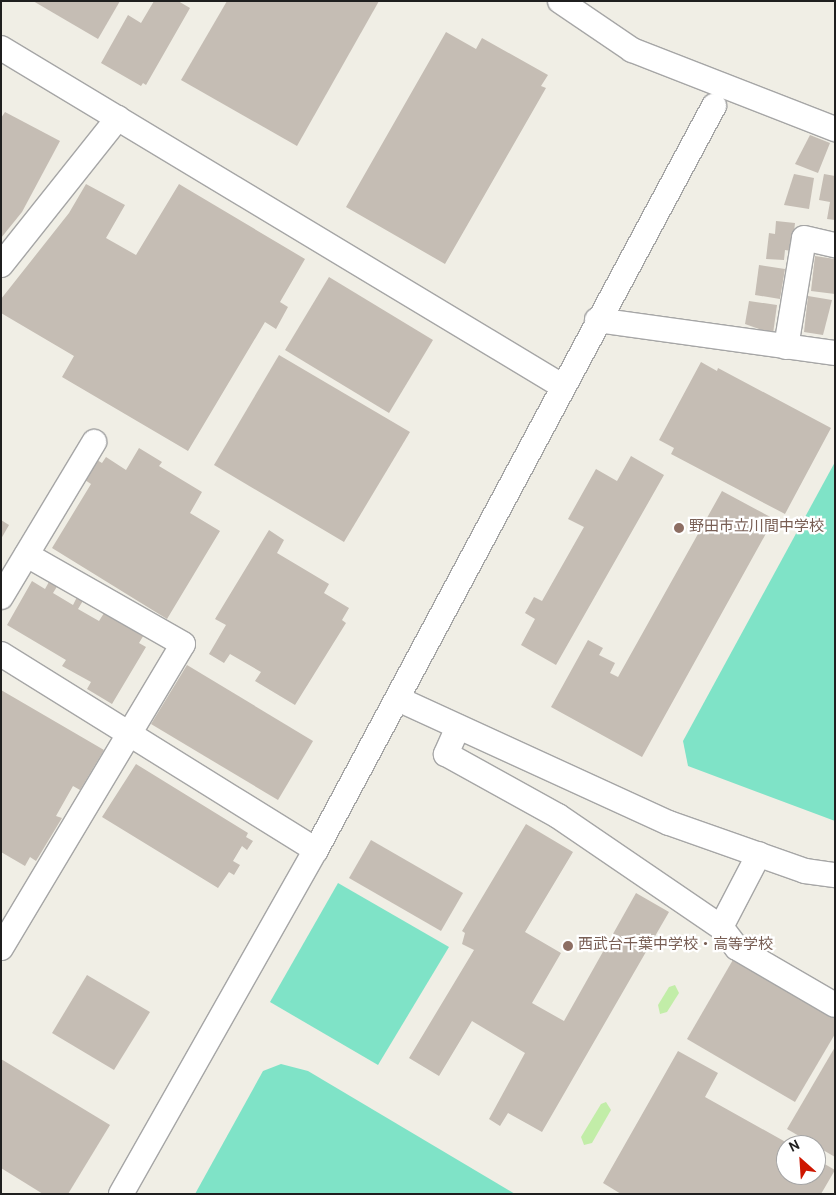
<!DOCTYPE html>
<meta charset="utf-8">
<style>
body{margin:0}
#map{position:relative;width:836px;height:1195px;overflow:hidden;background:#f0eee5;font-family:Overpass,"Noto Sans JP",sans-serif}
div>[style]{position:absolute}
.grass>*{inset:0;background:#c2eda8}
.pitch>*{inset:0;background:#7fe3c7}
.building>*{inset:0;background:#c5bdb4}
.roads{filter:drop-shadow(1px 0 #a6a6a6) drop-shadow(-1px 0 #a6a6a6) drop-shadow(0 1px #a6a6a6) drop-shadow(0 -1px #a6a6a6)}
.minor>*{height:24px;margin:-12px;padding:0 12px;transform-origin:12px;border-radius:12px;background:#fff}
.dots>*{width:14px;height:14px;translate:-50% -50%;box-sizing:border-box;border:2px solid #fff;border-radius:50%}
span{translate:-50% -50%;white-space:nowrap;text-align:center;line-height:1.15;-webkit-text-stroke:4.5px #fff;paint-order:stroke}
.education-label{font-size:15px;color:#785e54}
.left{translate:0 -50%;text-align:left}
.frame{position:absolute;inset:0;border:2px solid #1f1f1f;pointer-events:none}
.north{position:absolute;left:776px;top:1135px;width:50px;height:50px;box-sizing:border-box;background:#fff;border:1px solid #a5a5a5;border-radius:50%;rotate:334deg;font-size:14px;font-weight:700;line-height:20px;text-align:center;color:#1f1f1f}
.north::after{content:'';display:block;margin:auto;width:18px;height:22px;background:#ce1600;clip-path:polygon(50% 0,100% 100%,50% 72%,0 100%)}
</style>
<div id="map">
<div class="grass">
<i style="clip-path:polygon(675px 985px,679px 993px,667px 1012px,660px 1014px,658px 1005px,669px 987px)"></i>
<i style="clip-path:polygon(606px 1102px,611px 1110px,592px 1143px,584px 1145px,581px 1137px,601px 1104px)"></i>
</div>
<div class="pitch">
<i style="clip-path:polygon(835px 462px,835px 821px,688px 766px,683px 741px)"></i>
<i style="clip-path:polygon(338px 883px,449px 947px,378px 1065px,270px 1002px)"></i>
<i style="clip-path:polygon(281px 1064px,308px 1071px,515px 1194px,195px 1194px,263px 1071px)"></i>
</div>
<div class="building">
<i style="clip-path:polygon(33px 1px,120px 1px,98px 39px)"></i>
<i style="clip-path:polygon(154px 1px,178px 1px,190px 8px,146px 85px,143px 83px,141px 86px,101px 63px,128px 15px,141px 23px)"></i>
<i style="clip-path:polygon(227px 1px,379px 1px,297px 146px,181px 80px)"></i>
<i style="clip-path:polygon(446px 32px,476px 49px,482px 38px,548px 75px,541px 86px,546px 88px,445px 264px,346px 207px)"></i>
<i style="clip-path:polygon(5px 112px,60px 141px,22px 212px,1px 238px,1px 118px)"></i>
<i style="clip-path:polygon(810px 135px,830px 143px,818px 173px,795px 164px)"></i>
<i style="clip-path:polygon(794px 174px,814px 178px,809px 209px,784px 205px)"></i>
<i style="clip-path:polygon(824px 174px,835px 176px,835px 220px,827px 219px,830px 202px,819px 200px)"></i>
<i style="clip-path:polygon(86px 184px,125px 205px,106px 238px,136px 255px,179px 184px,305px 259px,280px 302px,288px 307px,276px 329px,265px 322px,188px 451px,62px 377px,74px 356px,1px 313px,1px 299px,69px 213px)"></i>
<i style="clip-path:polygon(776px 221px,795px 223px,792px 251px,785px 250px,784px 260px,766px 259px,769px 233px,775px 234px)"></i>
<i style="clip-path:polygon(815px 256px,835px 259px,835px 294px,811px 291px)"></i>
<i style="clip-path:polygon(759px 265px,785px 269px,780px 299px,755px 295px)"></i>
<i style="clip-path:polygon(329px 277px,433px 340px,389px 413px,285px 350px)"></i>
<i style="clip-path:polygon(808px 296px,832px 300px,823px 335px,804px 332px)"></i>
<i style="clip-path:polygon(749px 301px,777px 305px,773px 334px,745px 324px)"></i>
<i style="clip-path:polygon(279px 355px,410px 432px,344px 542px,214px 465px)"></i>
<i style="clip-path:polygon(701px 362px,717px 371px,718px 368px,831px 428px,785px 514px,671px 454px,674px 448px,659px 440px)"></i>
<i style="clip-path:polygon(139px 448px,162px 462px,159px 466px,202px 492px,190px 513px,220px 531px,167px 619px,52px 548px,91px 484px,85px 480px,97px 460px,102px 463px,106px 457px,126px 470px)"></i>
<i style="clip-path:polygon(631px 456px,664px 475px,556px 665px,521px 645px,535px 619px,525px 613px,534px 597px,542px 601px,584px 527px,568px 519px,596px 469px,617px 481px)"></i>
<i style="clip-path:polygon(722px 491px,774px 519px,642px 757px,551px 707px,588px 640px,603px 648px,599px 655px,615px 663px,610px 673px,618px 677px)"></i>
<i style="clip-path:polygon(1px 520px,9px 525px,1px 539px)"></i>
<i style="clip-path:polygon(269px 530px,284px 540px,277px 553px,329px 584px,324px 593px,349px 608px,342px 620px,346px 623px,295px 705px,255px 681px,261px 672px,230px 654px,224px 663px,209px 654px,226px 625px,215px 619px)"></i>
<i style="clip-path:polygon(50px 580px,58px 585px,53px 593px,73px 605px,78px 595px,84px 599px,78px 609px,99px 621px,106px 610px,145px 633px,139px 643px,146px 647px,112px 704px,87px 689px,91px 682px,62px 666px,66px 660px,7px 625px,32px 581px,45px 589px)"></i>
<i style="clip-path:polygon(187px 665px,313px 741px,278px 800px,151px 724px)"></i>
<i style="clip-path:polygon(1px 690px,104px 750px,80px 790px,73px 786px,56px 816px,62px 818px,36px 861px,30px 857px,25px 866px,1px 852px)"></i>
<i style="clip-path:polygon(136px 764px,248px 833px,246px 837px,253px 841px,247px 850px,242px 846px,233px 861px,240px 865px,234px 875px,229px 872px,218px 888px,102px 817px)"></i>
<i style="clip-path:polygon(526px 824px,573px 852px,525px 932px,561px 953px,532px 1003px,564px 1021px,636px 893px,669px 912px,542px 1132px,508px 1113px,500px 1126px,489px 1119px,525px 1053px,472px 1021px,439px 1076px,409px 1058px,474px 950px,462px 944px,465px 933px,462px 931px)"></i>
<i style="clip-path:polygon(371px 840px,463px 893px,441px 931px,349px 878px)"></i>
<i style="clip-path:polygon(734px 958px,835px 1016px,835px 1034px,795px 1102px,687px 1039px)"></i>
<i style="clip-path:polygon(87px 975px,150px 1012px,114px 1070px,52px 1033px)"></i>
<i style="clip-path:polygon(835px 1047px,835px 1157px,787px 1129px)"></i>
<i style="clip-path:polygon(678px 1051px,718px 1073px,705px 1097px,791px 1145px,786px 1145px,786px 1175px,816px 1175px,816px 1159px,835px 1170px,821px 1194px,621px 1194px,603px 1183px)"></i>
<i style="clip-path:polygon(1px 1059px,110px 1125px,68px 1194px,43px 1194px,1px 1168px)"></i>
</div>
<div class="roads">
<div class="minor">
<i style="left:560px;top:1px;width:87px;rotate:34.2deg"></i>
<i style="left:632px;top:50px;width:218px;rotate:21.3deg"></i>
<i style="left:1px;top:48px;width:655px;rotate:31.07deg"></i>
<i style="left:1px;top:265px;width:188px;rotate:-51.5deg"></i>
<i style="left:597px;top:320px;width:240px;rotate:7.9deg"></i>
<i style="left:786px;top:347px;width:110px;rotate:-80.6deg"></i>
<i style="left:804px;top:238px;width:32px;rotate:13deg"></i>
<i style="left:1px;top:597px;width:181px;rotate:-59deg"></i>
<i style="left:1px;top:654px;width:371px;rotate:31.9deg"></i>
<i style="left:398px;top:699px;width:298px;rotate:24.6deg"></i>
<i style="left:669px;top:823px;width:144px;rotate:19.4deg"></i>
<i style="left:805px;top:871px;width:30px;rotate:8deg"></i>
<i style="left:458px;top:727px;width:30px;rotate:114deg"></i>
<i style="left:446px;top:754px;width:128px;rotate:29deg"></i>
<i style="left:558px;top:816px;width:197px;rotate:34.3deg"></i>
<i style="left:721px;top:927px;width:26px;rotate:53deg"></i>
<i style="left:737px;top:948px;width:113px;rotate:30.2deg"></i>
<i style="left:721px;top:927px;width:82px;rotate:-62.5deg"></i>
<i style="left:1px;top:948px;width:354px;rotate:-59.1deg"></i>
<i style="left:183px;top:644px;width:180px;rotate:-150.3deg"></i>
<i style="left:121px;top:1194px;width:395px;rotate:-60.5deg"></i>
<i style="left:316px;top:850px;width:844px;rotate:-61.86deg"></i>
</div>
</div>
<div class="dots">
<i style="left:679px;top:528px;background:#8d6e63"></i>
<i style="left:568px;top:946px;background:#8d6e63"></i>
</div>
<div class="education-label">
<span class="left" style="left:689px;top:528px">野田市立川間中学校</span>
<span class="left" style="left:578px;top:946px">西武台千葉中学校・高等学校</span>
</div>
<div class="frame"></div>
<div class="north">N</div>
</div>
